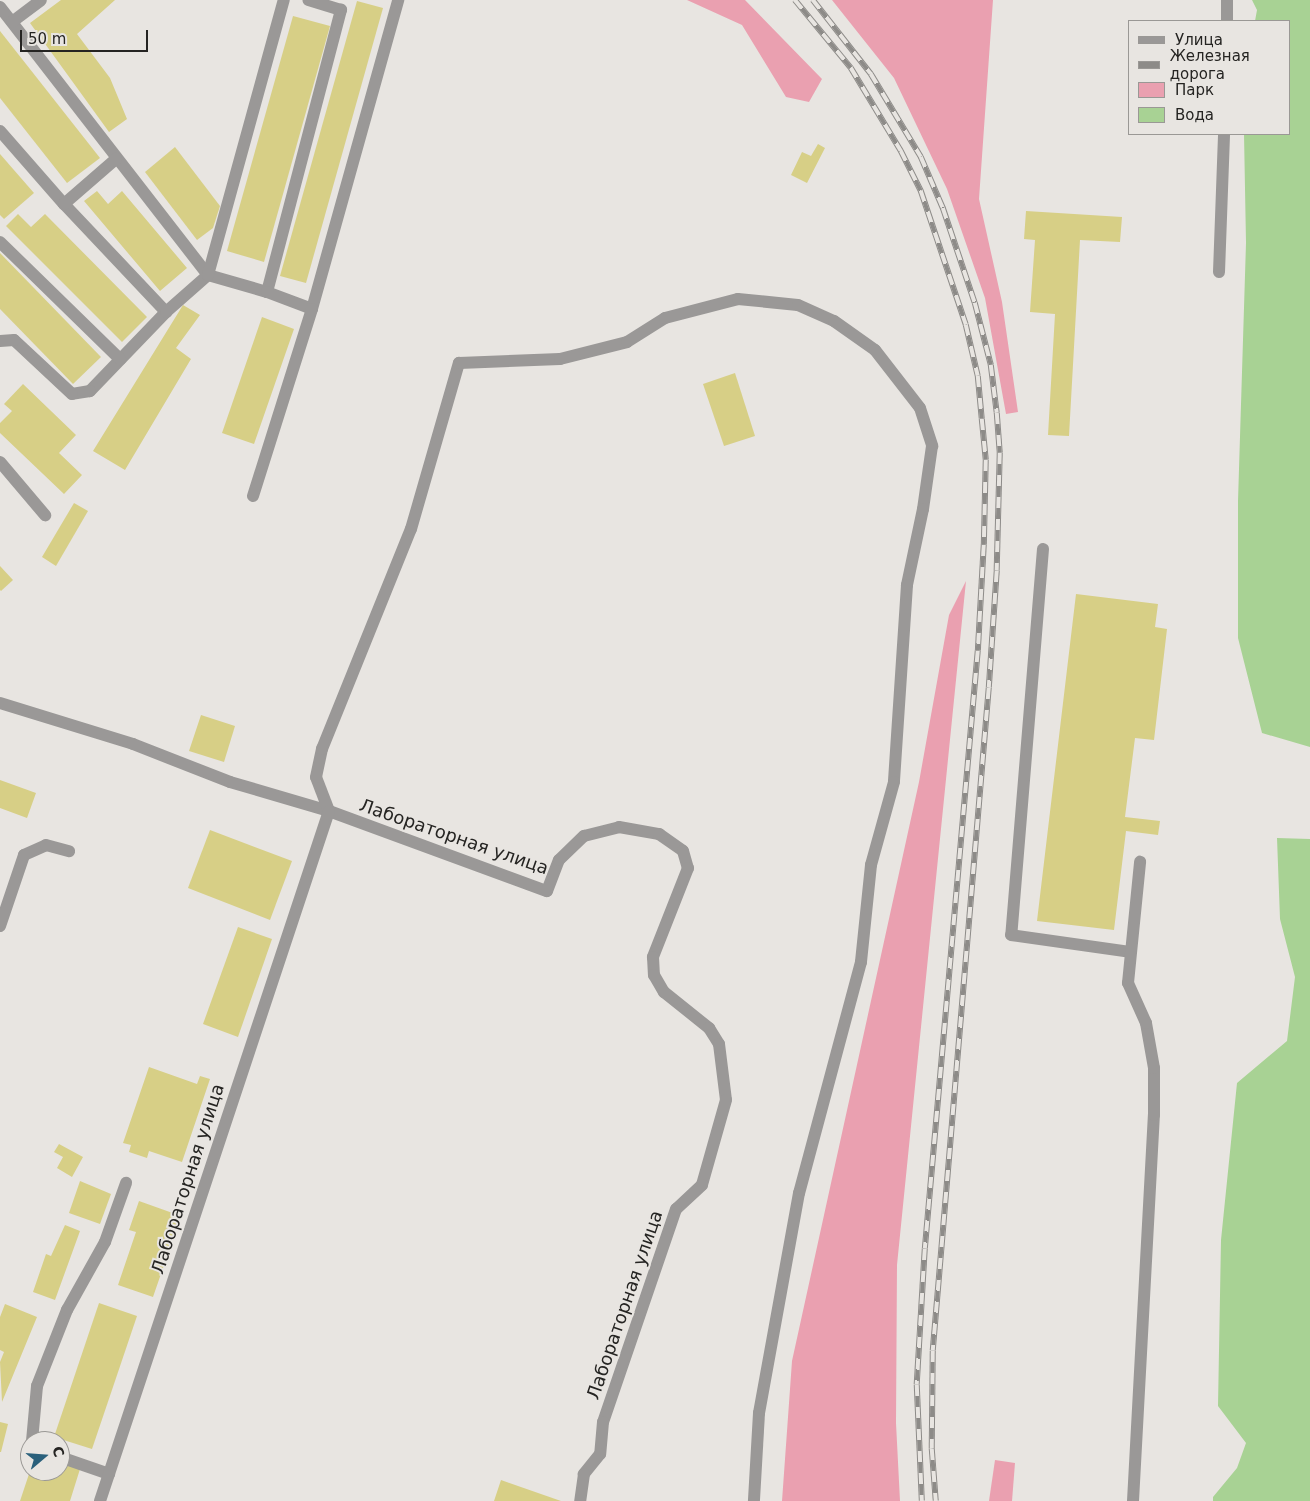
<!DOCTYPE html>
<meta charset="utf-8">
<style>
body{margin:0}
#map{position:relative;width:1310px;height:1501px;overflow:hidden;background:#e8e5e1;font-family:"DejaVu Sans",sans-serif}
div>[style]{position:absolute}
.green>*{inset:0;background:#eaa0b0}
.water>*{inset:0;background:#a8d294}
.building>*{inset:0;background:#d7cf86}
.minor>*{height:12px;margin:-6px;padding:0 6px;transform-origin:6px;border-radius:6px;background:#9a9897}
.rail>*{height:5.5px;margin-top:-2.75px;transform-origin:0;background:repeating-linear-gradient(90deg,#e8e5e1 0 11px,#8d8b88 0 22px);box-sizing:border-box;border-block:1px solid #8d8b88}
span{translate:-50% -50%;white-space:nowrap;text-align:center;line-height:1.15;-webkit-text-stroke:4px #e8e5e1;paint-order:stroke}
.street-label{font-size:18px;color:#252422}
.legend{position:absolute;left:1128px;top:20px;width:162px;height:115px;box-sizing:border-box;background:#e8e5e1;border:1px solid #9a9895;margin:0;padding:6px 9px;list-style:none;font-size:15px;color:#252422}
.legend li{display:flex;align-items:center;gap:10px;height:25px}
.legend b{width:25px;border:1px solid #9a9895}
.north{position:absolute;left:20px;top:1431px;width:50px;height:50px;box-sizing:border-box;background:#e8e5e1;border:1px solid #9a9895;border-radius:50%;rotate:72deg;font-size:14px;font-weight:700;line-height:20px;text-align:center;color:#252422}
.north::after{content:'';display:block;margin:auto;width:18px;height:22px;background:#2a607b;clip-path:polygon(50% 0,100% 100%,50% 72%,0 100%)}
.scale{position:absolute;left:20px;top:30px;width:128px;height:22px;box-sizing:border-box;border:2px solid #252422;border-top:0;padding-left:6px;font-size:15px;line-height:18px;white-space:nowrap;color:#252422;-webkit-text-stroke:4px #e8e5e1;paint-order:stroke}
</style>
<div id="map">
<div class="green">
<i style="clip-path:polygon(687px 0,745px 0,822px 79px,809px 102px,786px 97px,742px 25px)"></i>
<i style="clip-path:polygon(832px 0,993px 0,979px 199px,1002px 302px,1018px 412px,1006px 414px,985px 298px,947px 189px,894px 78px)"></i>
<i style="clip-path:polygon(966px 581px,897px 1265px,896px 1423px,900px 1501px,782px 1501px,792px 1361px,919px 782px,949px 615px)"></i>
<i style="clip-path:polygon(995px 1460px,1015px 1463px,1012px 1501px,989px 1501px)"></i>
</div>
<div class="water">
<i style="clip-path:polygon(1252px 0,1310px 0,1310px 747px,1262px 733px,1238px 638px,1238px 501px,1246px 243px,1244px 134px,1289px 134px,1289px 21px,1255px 21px,1257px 10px)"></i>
<i style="clip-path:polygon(1277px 838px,1310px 839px,1310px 1501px,1213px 1501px,1213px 1497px,1237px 1468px,1246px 1443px,1218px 1406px,1221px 1240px,1237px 1083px,1287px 1041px,1295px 977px,1280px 919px)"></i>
</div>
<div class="building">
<i style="clip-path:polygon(61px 0,115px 0,77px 34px,110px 78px,127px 119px,109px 132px,30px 23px)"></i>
<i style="clip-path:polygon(357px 1px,383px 8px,306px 283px,280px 276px)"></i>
<i style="clip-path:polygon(293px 16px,330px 26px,264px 262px,227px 251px)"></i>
<i style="clip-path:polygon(0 31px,100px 158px,67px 183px,0 98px)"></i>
<i style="clip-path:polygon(818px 144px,825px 148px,807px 183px,791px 175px,802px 152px,811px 156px)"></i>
<i style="clip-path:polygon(175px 147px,220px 206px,213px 228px,197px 240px,145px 172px)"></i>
<i style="clip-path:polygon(0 154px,34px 193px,4px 219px,0 215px)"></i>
<i style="clip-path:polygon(97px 191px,108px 204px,122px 191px,187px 268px,160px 291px,84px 201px)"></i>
<i style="clip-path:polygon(1026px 211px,1122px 217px,1120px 242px,1080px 240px,1069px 436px,1048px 435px,1055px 314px,1030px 312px,1035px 240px,1024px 239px)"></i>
<i style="clip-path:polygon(18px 214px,31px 227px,45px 214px,147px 317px,122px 342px,6px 226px)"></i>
<i style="clip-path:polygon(0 253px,101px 357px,73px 384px,0 309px)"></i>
<i style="clip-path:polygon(183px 305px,200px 315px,176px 348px,191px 359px,125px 470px,93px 451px)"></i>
<i style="clip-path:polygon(262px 317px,294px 329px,254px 444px,222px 433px)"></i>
<i style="clip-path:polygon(735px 373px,755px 436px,724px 446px,703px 384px)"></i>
<i style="clip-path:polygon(23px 384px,76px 435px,59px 453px,82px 475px,64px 494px,0 433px,0 423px,12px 411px,4px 404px)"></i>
<i style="clip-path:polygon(74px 503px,88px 511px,56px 566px,42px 557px)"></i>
<i style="clip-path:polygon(0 566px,13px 580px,1px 591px,0 590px)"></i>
<i style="clip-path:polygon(1076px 594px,1158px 604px,1155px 627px,1167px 629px,1154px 740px,1135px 738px,1125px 817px,1160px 821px,1158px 835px,1126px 831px,1114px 930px,1037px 921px)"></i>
<i style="clip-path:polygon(201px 715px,235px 726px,224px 762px,189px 751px)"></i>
<i style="clip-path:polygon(0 780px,36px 793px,27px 818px,0 808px)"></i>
<i style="clip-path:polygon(210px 830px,292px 861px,270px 920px,188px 888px)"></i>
<i style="clip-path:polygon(238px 927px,272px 939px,238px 1037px,203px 1024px)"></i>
<i style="clip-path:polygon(149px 1067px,197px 1084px,200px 1076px,210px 1079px,182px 1162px,149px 1151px,147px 1158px,129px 1152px,131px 1145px,123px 1143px)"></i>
<i style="clip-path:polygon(59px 1144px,83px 1157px,72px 1177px,57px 1168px,63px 1157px,54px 1152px)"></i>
<i style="clip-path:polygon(80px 1181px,111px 1194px,100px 1224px,69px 1213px)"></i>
<i style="clip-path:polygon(139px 1201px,181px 1216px,153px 1297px,118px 1285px,136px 1232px,129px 1230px)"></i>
<i style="clip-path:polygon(65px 1225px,80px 1231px,55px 1300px,33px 1292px,46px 1254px,51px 1256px)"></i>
<i style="clip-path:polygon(99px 1303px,137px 1316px,92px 1449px,54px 1437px)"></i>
<i style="clip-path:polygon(5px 1304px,37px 1317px,2px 1402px,0 1362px,4px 1352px,0 1350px,0 1317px)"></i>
<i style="clip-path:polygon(0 1422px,8px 1424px,1px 1452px,0 1452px)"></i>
<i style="clip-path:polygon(60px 1462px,80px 1469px,70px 1501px,20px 1501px,30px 1471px,60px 1471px)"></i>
<i style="clip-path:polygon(501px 1480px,561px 1501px,494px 1501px)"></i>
</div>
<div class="minor">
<i style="left:0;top:7px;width:339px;rotate:52.2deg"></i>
<i style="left:208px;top:275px;width:61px;rotate:16.1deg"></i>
<i style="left:267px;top:292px;width:292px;rotate:-75.3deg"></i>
<i style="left:341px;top:10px;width:34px;rotate:-163deg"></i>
<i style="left:1227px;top:21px;width:21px;rotate:-90deg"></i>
<i style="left:12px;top:22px;width:36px;rotate:-37deg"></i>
<i style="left:0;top:131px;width:97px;rotate:48.8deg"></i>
<i style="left:64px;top:204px;width:149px;rotate:46.6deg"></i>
<i style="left:166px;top:312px;width:110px;rotate:133.9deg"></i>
<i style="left:90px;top:391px;width:18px;rotate:171deg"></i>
<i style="left:72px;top:394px;width:79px;rotate:-137deg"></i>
<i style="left:14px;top:340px;width:14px;rotate:176deg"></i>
<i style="left:64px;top:204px;width:69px;rotate:-40.9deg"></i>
<i style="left:0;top:242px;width:168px;rotate:44.3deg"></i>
<i style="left:1219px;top:272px;width:138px;rotate:-87.9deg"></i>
<i style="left:267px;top:292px;width:48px;rotate:20.7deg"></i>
<i style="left:312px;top:309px;width:321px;rotate:-74.4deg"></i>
<i style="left:166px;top:312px;width:56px;rotate:-41.4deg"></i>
<i style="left:208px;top:275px;width:285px;rotate:-74.6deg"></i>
<i style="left:0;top:462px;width:70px;rotate:49.7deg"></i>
<i style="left:253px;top:496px;width:196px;rotate:-72.5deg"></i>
<i style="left:1043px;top:549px;width:387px;rotate:94.7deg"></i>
<i style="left:1011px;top:935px;width:120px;rotate:8.1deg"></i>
<i style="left:0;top:703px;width:139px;rotate:17.1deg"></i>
<i style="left:133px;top:744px;width:104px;rotate:21.4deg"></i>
<i style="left:230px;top:782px;width:103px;rotate:16.3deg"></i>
<i style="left:329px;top:811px;width:232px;rotate:20.2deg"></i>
<i style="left:547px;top:891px;width:33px;rotate:-69deg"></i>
<i style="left:559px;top:860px;width:35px;rotate:-44deg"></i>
<i style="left:584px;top:836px;width:36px;rotate:-14deg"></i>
<i style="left:619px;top:827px;width:41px;rotate:9.9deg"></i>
<i style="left:659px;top:834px;width:29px;rotate:35deg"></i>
<i style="left:683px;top:851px;width:18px;rotate:74deg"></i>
<i style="left:688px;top:868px;width:96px;rotate:111.5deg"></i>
<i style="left:653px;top:957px;width:18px;rotate:87deg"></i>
<i style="left:654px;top:975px;width:20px;rotate:60deg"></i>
<i style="left:664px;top:992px;width:58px;rotate:38.7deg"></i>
<i style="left:709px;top:1028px;width:19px;rotate:58deg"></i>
<i style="left:719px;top:1044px;width:56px;rotate:82.9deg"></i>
<i style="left:726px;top:1100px;width:88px;rotate:105.8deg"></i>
<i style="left:702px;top:1185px;width:35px;rotate:137deg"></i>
<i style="left:676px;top:1209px;width:225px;rotate:108.9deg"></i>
<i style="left:603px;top:1422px;width:32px;rotate:95deg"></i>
<i style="left:600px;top:1454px;width:26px;rotate:129deg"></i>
<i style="left:584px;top:1474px;width:27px;rotate:98deg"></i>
<i style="left:329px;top:811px;width:36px;rotate:-111deg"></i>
<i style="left:316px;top:777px;width:29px;rotate:-78deg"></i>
<i style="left:322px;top:749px;width:237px;rotate:-68deg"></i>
<i style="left:411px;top:529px;width:173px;rotate:-73.9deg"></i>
<i style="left:459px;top:363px;width:101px;rotate:-2.3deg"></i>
<i style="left:560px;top:359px;width:69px;rotate:-14.2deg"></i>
<i style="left:627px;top:342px;width:45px;rotate:-32.3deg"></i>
<i style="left:665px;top:318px;width:75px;rotate:-14.6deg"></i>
<i style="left:738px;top:299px;width:60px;rotate:5.7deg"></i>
<i style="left:798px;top:305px;width:39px;rotate:24deg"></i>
<i style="left:834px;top:321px;width:50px;rotate:35.3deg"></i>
<i style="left:875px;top:350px;width:73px;rotate:52.2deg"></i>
<i style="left:920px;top:408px;width:40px;rotate:72deg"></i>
<i style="left:932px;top:446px;width:64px;rotate:98.1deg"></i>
<i style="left:923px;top:509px;width:78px;rotate:101.9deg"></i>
<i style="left:907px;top:585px;width:197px;rotate:93.8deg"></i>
<i style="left:894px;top:782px;width:86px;rotate:105.5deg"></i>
<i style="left:871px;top:865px;width:98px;rotate:95.9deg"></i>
<i style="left:861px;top:962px;width:239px;rotate:105deg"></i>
<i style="left:799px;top:1193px;width:224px;rotate:100.3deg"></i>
<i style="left:759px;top:1413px;width:88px;rotate:93.3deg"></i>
<i style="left:0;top:926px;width:75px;rotate:-71.3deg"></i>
<i style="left:24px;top:855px;width:24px;rotate:-24deg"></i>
<i style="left:46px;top:845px;width:24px;rotate:15deg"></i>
<i style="left:32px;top:1441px;width:55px;rotate:-84.8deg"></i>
<i style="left:37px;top:1386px;width:82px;rotate:-68.5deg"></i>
<i style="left:67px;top:1310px;width:78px;rotate:-60.8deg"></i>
<i style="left:105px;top:1242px;width:63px;rotate:-70.4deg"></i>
<i style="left:60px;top:1457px;width:52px;rotate:19.1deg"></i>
<i style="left:100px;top:1501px;width:727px;rotate:-71.64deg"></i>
<i style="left:1133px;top:1501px;width:387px;rotate:-86.9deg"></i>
<i style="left:1154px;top:1115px;width:47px;rotate:-90deg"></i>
<i style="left:1154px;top:1068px;width:46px;rotate:-100.1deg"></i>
<i style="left:1146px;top:1023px;width:44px;rotate:-114.2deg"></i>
<i style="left:1128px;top:983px;width:122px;rotate:-84.3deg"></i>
</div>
<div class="rail">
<i style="left:795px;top:0;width:88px;rotate:50.5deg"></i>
<i style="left:851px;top:68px;width:97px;rotate:58.9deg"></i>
<i style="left:901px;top:151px;width:45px;rotate:63.4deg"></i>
<i style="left:921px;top:191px;width:141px;rotate:71.4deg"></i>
<i style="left:966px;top:325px;width:52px;rotate:76.8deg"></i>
<i style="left:978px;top:376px;width:43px;rotate:84.7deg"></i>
<i style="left:982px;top:419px;width:41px;rotate:84.4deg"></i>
<i style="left:986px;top:460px;width:85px;rotate:91.3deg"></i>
<i style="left:984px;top:545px;width:106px;rotate:93.2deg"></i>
<i style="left:978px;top:651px;width:600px;rotate:95.06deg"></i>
<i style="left:925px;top:1249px;width:136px;rotate:93.4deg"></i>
<i style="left:917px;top:1385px;width:116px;rotate:87.5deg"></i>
<i style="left:813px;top:0;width:94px;rotate:51.9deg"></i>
<i style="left:871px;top:74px;width:97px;rotate:58.9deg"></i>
<i style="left:921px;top:157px;width:56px;rotate:66.7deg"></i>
<i style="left:943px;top:208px;width:100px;rotate:71.4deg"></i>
<i style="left:975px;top:303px;width:64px;rotate:75.5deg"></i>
<i style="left:991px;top:365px;width:48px;rotate:82.9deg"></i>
<i style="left:997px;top:413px;width:40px;rotate:85.7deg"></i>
<i style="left:1000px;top:453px;width:118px;rotate:91.5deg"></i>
<i style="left:997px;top:571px;width:117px;rotate:93.9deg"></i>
<i style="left:989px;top:688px;width:665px;rotate:94.83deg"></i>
<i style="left:933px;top:1351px;width:98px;rotate:90.6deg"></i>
<i style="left:932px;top:1449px;width:52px;rotate:85.6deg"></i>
</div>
<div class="street-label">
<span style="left:454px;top:837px;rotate:19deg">Лабораторная улица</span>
<span style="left:188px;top:1179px;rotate:-72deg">Лабораторная улица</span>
<span style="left:625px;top:1305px;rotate:-71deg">Лабораторная улица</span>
</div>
<ul class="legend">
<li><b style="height:6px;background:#9a9897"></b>Улица</li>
<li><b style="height:6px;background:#8d8b88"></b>Железная дорога</li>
<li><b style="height:14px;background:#eaa0b0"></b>Парк</li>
<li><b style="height:14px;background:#a8d294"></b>Вода</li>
</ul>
<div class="north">С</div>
<div class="scale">50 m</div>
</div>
